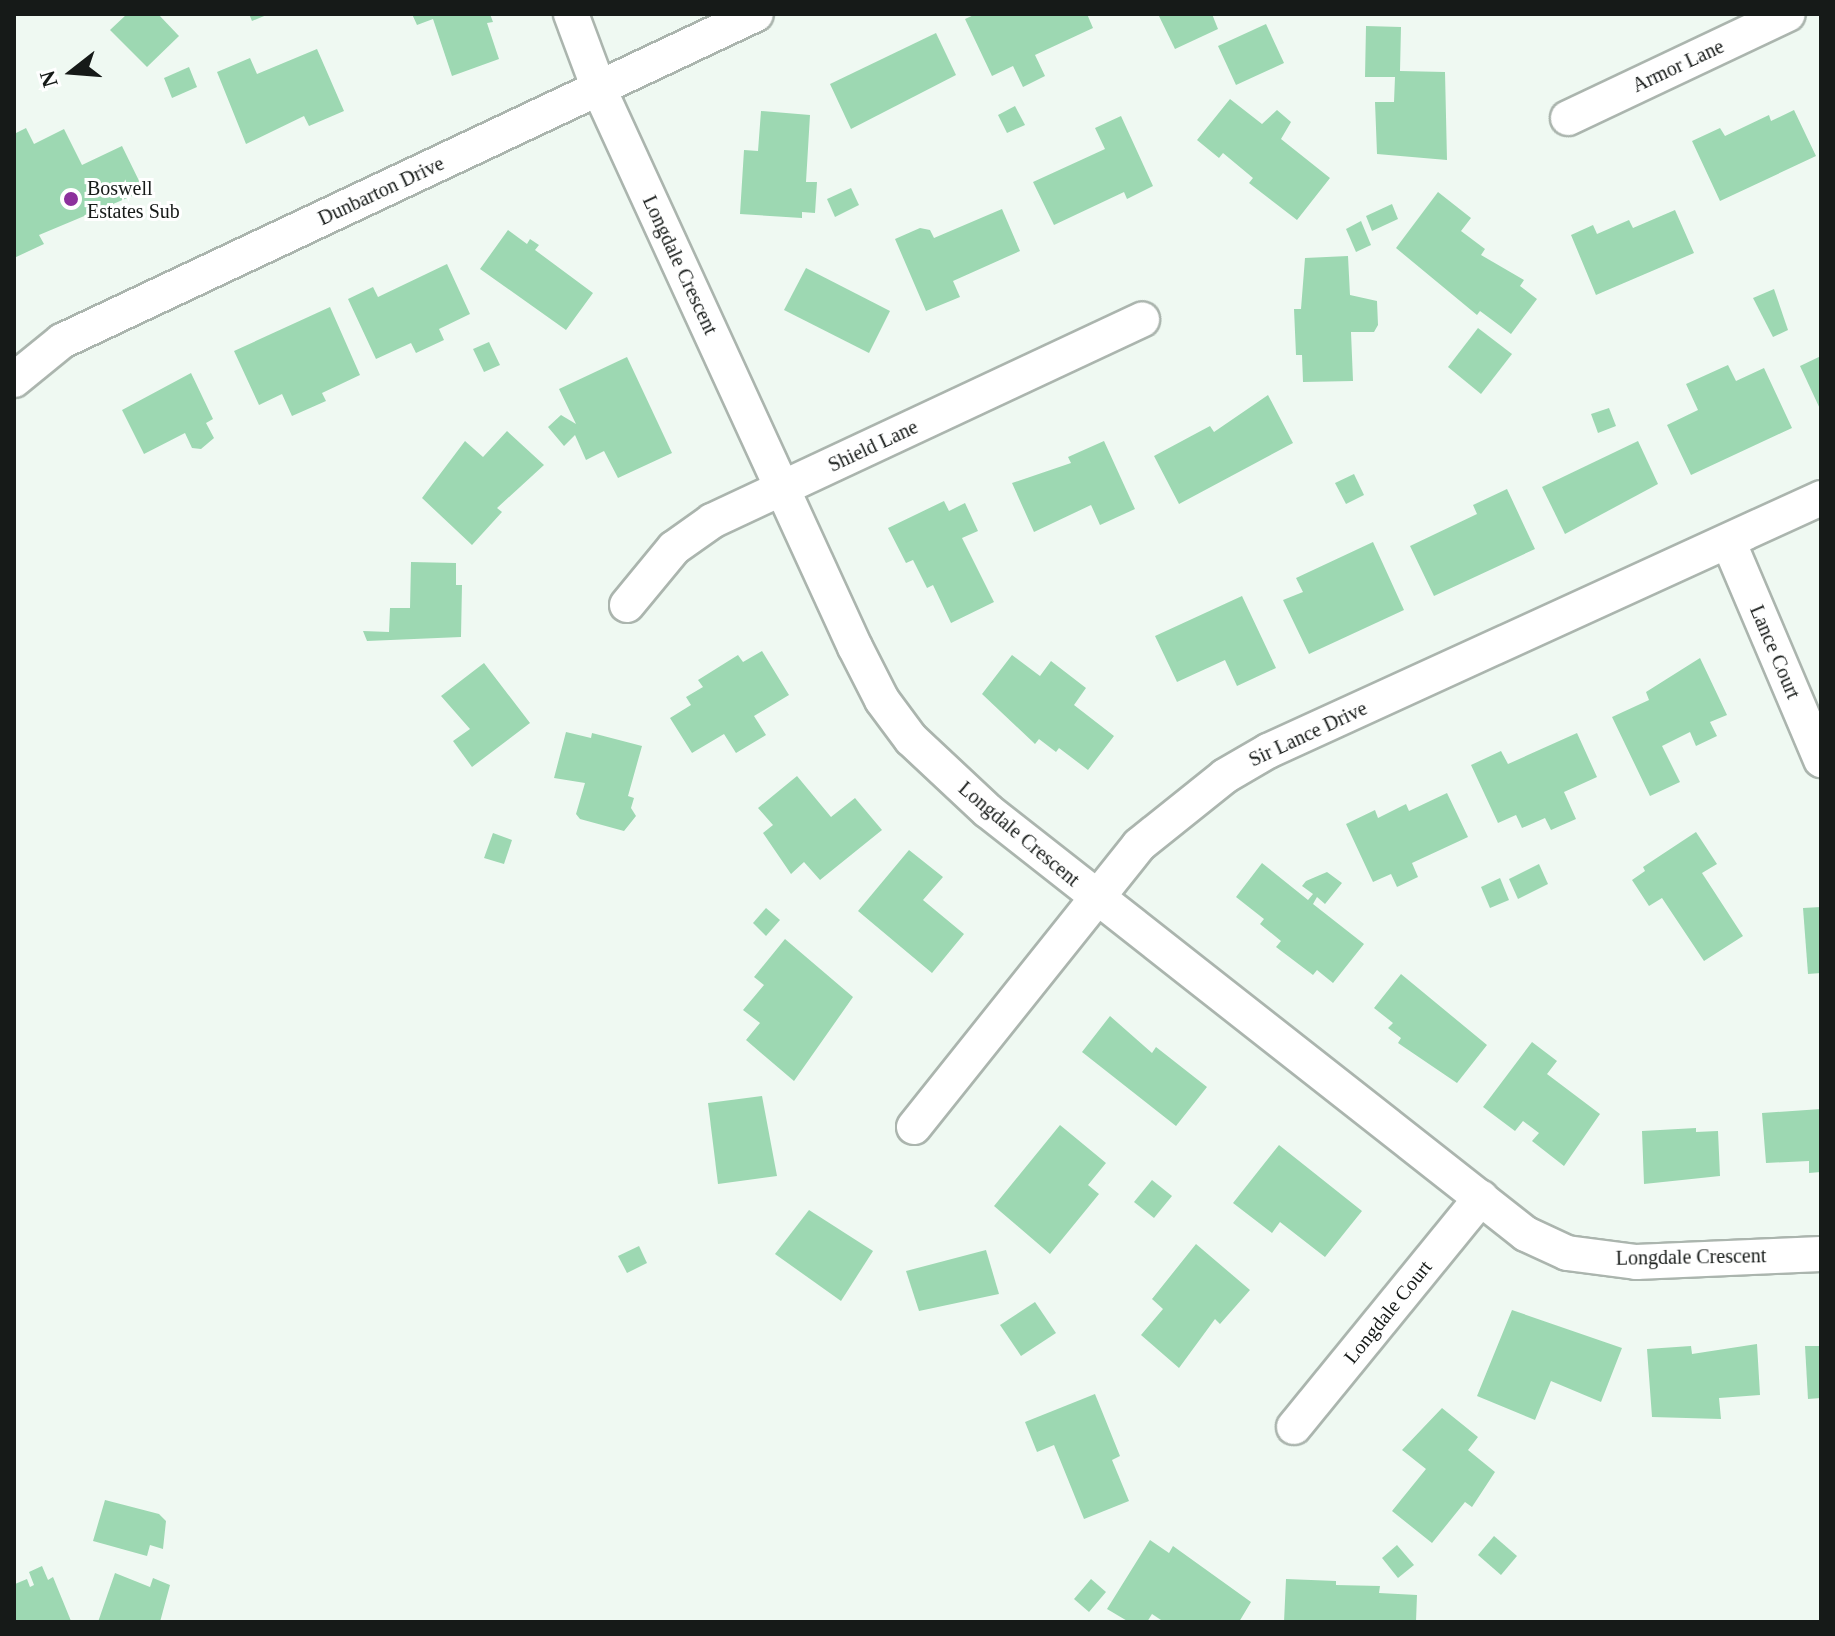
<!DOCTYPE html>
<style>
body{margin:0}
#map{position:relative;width:1835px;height:1636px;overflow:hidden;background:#eff9f2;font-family:"Times New Roman",serif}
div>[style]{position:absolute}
.building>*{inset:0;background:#9dd8b2}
.roads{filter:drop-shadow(2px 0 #abb5ae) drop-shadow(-2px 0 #abb5ae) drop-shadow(0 2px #abb5ae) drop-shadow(0 -2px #abb5ae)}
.minor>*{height:34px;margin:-17px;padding:0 17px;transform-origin:17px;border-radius:17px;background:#fff}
.dots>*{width:22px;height:22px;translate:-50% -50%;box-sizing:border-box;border:4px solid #fff;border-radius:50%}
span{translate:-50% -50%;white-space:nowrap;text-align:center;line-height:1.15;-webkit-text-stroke:6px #fff;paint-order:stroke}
.street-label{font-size:20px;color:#161a18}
.poi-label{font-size:20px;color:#161a18}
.left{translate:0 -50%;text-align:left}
.frame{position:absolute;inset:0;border:16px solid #161a18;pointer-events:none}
.north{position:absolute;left:32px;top:32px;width:80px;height:80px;-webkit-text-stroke:6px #fff;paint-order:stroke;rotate:253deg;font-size:22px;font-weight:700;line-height:32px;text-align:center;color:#161a18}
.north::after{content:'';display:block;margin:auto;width:28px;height:36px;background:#161a18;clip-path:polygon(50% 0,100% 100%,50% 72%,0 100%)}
</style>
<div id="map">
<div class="building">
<i style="clip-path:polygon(127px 14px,158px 14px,179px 36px,147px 67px,110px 30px)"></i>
<i style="clip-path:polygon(249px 14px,269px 14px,252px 21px)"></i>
<i style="clip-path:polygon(412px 14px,490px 14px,493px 22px,487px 23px,499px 59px,452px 76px,433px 19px,417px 25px)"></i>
<i style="clip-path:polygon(976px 14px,1087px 14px,1093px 28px,1035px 55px,1045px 76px,1023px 87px,1013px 66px,992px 76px,965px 19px)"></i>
<i style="clip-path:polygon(1158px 14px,1212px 14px,1218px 29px,1175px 49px)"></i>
<i style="clip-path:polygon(1266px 24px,1284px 63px,1236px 85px,1218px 46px)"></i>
<i style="clip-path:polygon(1366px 26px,1401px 27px,1400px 71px,1445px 72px,1447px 160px,1377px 154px,1375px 102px,1394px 102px,1395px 77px,1365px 77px)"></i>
<i style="clip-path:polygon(936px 33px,956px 75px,851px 129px,830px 84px)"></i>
<i style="clip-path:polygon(317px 49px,344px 111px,309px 126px,304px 116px,246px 144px,217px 72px,250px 58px,257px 74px)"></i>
<i style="clip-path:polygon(189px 67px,197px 87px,172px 98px,164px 78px)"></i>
<i style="clip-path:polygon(1230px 99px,1262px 124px,1277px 110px,1291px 122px,1281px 139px,1330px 178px,1297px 220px,1249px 183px,1253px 178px,1223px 153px,1219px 158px,1197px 140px)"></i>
<i style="clip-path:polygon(1015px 106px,1025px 125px,1007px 133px,998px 115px)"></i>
<i style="clip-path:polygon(1794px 110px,1816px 156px,1720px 201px,1692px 141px,1720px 128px,1725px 136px,1769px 115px,1771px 121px)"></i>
<i style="clip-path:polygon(761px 111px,810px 115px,806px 182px,817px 182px,815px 213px,802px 212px,802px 218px,740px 214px,744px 150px,758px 151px)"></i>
<i style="clip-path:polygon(1121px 116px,1153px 186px,1127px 199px,1124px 192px,1054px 225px,1033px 182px,1105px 149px,1095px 128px)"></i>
<i style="clip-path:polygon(26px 128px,34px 144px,64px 129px,82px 165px,122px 146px,144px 191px,39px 235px,44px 244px,14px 258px,14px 134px)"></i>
<i style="clip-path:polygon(851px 188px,859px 205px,835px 217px,827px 199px)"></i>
<i style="clip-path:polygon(1438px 192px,1471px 218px,1461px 231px,1485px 249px,1481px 255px,1524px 280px,1520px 286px,1537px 299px,1511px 334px,1480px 311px,1477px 315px,1396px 248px)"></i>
<i style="clip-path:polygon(1392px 204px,1398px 219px,1372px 231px,1366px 216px)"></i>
<i style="clip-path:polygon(1002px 209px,1020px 251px,953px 281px,960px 297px,926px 311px,895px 239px,920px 228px,930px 230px,934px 238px)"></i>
<i style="clip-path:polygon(1675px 210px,1694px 253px,1596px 295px,1571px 235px,1593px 225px,1597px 234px,1629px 220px,1633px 228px)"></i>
<i style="clip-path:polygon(1361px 221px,1371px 245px,1356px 252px,1346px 229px)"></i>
<i style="clip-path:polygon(508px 230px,527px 244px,530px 239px,539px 245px,535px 250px,593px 293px,566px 330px,480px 269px)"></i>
<i style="clip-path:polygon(1348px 256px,1350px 295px,1377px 301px,1378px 325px,1374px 332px,1351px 332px,1353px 381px,1303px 382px,1302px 355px,1296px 355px,1294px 309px,1301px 309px,1305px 258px)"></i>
<i style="clip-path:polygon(447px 264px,470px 314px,439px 329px,444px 340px,416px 353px,411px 343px,376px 359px,348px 299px,373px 287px,378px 297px)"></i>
<i style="clip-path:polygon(806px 268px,890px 311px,869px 353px,784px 310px)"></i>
<i style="clip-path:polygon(1774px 289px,1788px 330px,1773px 337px,1753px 298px)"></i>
<i style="clip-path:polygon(330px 307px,360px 375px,322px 393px,326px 401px,292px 416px,282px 394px,259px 405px,234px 351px)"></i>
<i style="clip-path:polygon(1478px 328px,1512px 354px,1481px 394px,1448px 367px)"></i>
<i style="clip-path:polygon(489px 342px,500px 365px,484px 372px,473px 349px)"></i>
<i style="clip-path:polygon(1821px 356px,1821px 411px,1800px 366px)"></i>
<i style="clip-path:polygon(627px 357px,672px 453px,618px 478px,604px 451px,586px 460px,575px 435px,564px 446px,548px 427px,561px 415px,576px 424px,559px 389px)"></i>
<i style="clip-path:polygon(1728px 365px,1736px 381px,1764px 368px,1792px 428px,1691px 475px,1667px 425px,1698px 410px,1686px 384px)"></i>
<i style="clip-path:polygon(191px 373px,213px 419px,206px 423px,214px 438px,201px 449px,192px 448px,185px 433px,144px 454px,122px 410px)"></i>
<i style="clip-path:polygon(1268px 395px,1293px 443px,1179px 504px,1154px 456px,1210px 426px,1214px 432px)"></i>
<i style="clip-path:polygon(1609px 408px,1616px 426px,1598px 433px,1591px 414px)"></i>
<i style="clip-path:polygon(507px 431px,544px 465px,497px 508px,502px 512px,472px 545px,422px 498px,465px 441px,483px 457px)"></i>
<i style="clip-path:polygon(1104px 441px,1135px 509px,1100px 525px,1091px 505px,1034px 532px,1012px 483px,1071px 463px,1068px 457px)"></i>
<i style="clip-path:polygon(1638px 441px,1658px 484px,1565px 534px,1542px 487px)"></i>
<i style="clip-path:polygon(1354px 474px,1364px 495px,1346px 504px,1335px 483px)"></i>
<i style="clip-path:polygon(1507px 489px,1535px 549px,1434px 596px,1410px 546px,1477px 514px,1473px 505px)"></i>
<i style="clip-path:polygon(944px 501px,949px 511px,965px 503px,978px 531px,962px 538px,994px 602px,951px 623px,933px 585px,927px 588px,913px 560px,906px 563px,888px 528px)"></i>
<i style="clip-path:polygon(1373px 542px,1404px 610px,1309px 654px,1283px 600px,1303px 592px,1296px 578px)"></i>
<i style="clip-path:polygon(411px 562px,456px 563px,456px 585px,462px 585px,461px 637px,367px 641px,363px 631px,389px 632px,390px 608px,410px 608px)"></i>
<i style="clip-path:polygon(1242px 596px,1276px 668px,1237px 686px,1225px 660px,1177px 682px,1155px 636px)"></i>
<i style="clip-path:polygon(762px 651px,789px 695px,754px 716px,766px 735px,736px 753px,724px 734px,692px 753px,670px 718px,691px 705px,686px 697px,703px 687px,698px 680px,738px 655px,743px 662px)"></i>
<i style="clip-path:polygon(1012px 655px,1040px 676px,1051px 661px,1086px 688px,1074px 705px,1114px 736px,1088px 770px,1059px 748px,1056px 752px,1039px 739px,1035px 744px,982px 694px)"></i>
<i style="clip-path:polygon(1700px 658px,1727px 715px,1710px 722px,1717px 736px,1696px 746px,1690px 732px,1662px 746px,1680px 782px,1650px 796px,1612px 717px,1649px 700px,1646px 692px)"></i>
<i style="clip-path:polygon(484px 663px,530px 723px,472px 767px,453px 741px,470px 729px,441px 696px)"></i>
<i style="clip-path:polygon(566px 732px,591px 738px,592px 733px,642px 746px,628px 796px,634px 798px,631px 808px,636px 816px,624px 831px,580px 819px,576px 814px,585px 783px,554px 778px)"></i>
<i style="clip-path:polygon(1577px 733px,1597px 777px,1564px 792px,1576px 819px,1551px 830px,1545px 818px,1522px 828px,1516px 815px,1498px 823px,1471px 765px,1501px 751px,1508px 764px)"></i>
<i style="clip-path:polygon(797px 776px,831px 817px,855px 798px,882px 830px,820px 880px,804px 862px,791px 874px,763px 833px,773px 825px,758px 808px)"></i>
<i style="clip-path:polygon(1447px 793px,1468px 837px,1412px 863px,1418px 877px,1397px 887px,1391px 874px,1373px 882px,1346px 824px,1375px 810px,1378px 818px,1406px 804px,1409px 811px)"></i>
<i style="clip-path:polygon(1696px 832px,1717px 864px,1702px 873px,1743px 936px,1704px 961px,1662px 898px,1649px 906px,1632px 880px,1645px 871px,1643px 867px)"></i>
<i style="clip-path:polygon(493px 833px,512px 840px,504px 864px,484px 858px)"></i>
<i style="clip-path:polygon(909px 850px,943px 877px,923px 900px,964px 934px,932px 973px,858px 911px)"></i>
<i style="clip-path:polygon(1262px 863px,1308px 900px,1313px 894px,1302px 886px,1306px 881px,1327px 872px,1342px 883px,1325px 904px,1317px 897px,1313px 904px,1364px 944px,1333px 983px,1317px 970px,1313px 975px,1276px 947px,1281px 941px,1260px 924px,1264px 919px,1236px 897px)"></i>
<i style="clip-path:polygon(1539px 864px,1548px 884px,1518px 899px,1509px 879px)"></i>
<i style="clip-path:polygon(1500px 878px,1509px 900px,1490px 908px,1481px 887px)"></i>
<i style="clip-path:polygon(1821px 907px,1821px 973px,1808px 974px,1803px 908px)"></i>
<i style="clip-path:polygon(766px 908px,780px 920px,766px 936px,753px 923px)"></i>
<i style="clip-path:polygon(785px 939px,853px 997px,794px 1081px,746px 1040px,760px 1023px,743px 1010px,764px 985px,754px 977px)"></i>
<i style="clip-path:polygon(1401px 974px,1487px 1045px,1457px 1083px,1398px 1043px,1401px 1038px,1388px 1028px,1393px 1023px,1374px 1008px)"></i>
<i style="clip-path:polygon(1110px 1016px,1152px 1053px,1156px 1047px,1207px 1087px,1176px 1126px,1082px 1052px)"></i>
<i style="clip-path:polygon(1532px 1042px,1557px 1061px,1547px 1074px,1600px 1114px,1564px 1166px,1532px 1141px,1539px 1133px,1523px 1121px,1515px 1131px,1483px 1107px)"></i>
<i style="clip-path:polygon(762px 1096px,777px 1176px,718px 1184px,708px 1103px)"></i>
<i style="clip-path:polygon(1821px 1109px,1821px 1172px,1809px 1173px,1809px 1161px,1766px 1163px,1762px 1113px)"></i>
<i style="clip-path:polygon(1060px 1125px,1106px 1163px,1088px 1185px,1099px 1194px,1050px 1254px,994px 1206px)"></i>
<i style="clip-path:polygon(1696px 1128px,1696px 1132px,1718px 1131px,1720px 1176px,1644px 1184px,1642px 1131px)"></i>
<i style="clip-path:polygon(1279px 1145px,1362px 1211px,1325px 1257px,1280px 1222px,1272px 1233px,1233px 1203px)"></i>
<i style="clip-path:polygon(1152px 1180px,1172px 1196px,1154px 1218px,1134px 1202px)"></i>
<i style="clip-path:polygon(809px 1210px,873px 1251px,841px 1301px,775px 1254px)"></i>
<i style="clip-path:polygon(1196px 1244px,1250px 1290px,1220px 1324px,1215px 1319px,1179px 1368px,1141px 1335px,1163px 1309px,1152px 1299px)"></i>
<i style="clip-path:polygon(639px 1246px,647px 1263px,627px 1273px,618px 1256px)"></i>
<i style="clip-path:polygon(986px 1250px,999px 1294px,919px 1311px,906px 1271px)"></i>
<i style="clip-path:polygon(1035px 1302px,1056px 1333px,1021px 1356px,1000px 1325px)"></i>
<i style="clip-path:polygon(1512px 1310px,1622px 1348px,1601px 1402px,1551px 1381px,1535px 1420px,1477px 1396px)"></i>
<i style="clip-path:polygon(1757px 1344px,1760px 1395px,1719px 1398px,1721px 1419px,1652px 1417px,1647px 1349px,1691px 1346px,1692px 1354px)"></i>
<i style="clip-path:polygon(1805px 1346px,1821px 1346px,1821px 1398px,1808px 1399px)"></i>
<i style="clip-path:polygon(1095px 1394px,1120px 1456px,1112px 1460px,1129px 1501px,1084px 1519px,1054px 1445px,1037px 1452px,1025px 1422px)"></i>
<i style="clip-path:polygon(1442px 1408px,1478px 1437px,1468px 1450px,1495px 1472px,1472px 1507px,1465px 1502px,1432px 1543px,1392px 1511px,1426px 1469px,1402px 1450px)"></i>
<i style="clip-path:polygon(105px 1500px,159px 1514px,166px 1521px,163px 1549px,150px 1545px,147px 1556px,93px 1541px)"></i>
<i style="clip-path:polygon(1494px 1536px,1517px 1556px,1501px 1575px,1478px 1555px)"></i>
<i style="clip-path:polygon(1150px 1540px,1169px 1553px,1173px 1546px,1251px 1602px,1239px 1622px,1164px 1622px,1152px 1614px,1147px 1622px,1129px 1622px,1107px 1609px)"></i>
<i style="clip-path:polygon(1397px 1545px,1414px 1565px,1398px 1578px,1382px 1558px)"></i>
<i style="clip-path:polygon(42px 1566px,48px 1580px,53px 1577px,71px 1621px,14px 1622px,15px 1584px,27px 1579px,30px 1587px,34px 1585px,29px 1572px)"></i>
<i style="clip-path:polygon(115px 1573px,150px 1587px,153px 1578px,170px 1585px,160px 1622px,98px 1622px)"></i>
<i style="clip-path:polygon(1091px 1579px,1106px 1592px,1089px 1612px,1074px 1599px)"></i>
<i style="clip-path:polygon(1286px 1579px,1336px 1581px,1336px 1585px,1380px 1586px,1379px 1593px,1417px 1595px,1416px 1622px,1284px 1622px)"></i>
</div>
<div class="roads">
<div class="minor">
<i style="left:571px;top:14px;width:80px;rotate:69.5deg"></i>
<i style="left:599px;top:89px;width:614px;rotate:65.36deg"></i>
<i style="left:855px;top:647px;width:59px;rotate:63deg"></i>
<i style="left:882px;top:700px;width:49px;rotate:53.4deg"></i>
<i style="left:911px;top:739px;width:105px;rotate:43.1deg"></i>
<i style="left:988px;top:811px;width:684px;rotate:38.18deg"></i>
<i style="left:1526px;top:1234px;width:45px;rotate:24.9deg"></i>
<i style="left:1567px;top:1253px;width:70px;rotate:7.4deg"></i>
<i style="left:1636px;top:1262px;width:185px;rotate:-2.5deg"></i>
<i style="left:1568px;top:118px;width:243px;rotate:-25.3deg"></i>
<i style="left:14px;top:380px;width:62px;rotate:-39.1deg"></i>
<i style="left:62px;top:341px;width:767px;rotate:-25.23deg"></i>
<i style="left:1729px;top:543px;width:236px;rotate:67deg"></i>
<i style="left:627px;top:605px;width:74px;rotate:-50.5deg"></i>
<i style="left:674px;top:548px;width:47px;rotate:-35.4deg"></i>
<i style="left:712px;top:521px;width:475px;rotate:-25.1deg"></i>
<i style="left:914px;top:1127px;width:361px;rotate:-51.4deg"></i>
<i style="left:1139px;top:845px;width:110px;rotate:-38.7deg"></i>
<i style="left:1225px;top:776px;width:50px;rotate:-30.2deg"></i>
<i style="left:1268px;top:751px;width:608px;rotate:-24.58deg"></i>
<i style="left:1294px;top:1427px;width:296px;rotate:-50.8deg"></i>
</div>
</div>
<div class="dots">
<i style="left:71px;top:199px;background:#8c319c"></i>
</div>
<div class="street-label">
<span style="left:1678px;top:66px;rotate:-25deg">Armor Lane</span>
<span style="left:381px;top:191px;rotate:-25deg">Dunbarton Drive</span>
<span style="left:680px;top:265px;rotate:65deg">Longdale Crescent</span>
<span style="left:873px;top:446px;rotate:-25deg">Shield Lane</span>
<span style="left:1775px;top:652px;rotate:67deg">Lance Court</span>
<span style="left:1308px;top:734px;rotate:-25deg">Sir Lance Drive</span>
<span style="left:1019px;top:834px;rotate:40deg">Longdale Crescent</span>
<span style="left:1691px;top:1257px;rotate:-1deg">Longdale Crescent</span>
<span style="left:1388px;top:1312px;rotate:-51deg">Longdale Court</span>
</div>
<div class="poi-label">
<span class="left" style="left:87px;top:200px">Boswell<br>Estates Sub</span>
</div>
<div class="frame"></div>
<div class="north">N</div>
</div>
